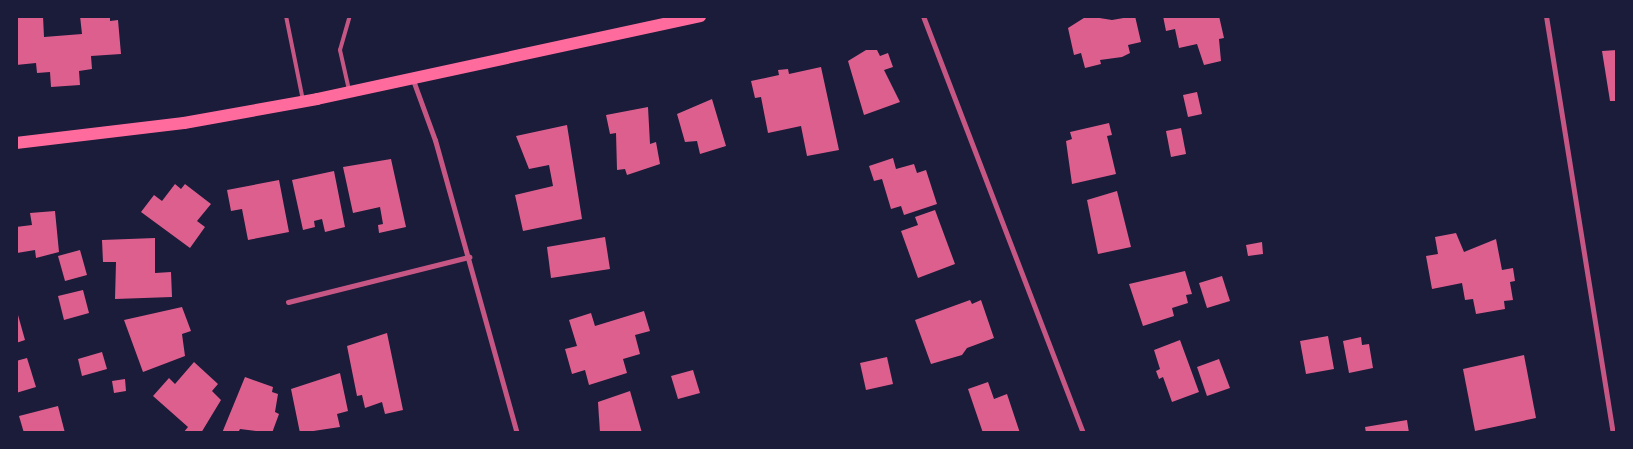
<!DOCTYPE html>
<style>
body{margin:0}
#map{position:relative;width:1633px;height:449px;overflow:hidden;background:#1b1b3a;font-family:Literata,serif}
div>[style]{position:absolute}
.building>*{inset:0;background:#dd5f8e}
.service>*{height:4px;margin:-2px;padding:0 2px;transform-origin:2px;border-radius:2px;background:#c65784}
.minor>*{height:5px;margin:-2.5px;padding:0 2.5px;transform-origin:2.5px;border-radius:2.5px;background:#c65784}
.primary>*{height:12px;margin:-6px;padding:0 6px;transform-origin:6px;border-radius:6px;background:#ff6b9d}
span{translate:-50% -50%;white-space:nowrap;text-align:center;line-height:1.15;-webkit-text-stroke:4.5px #1b1b3a;paint-order:stroke}
.frame{position:absolute;inset:0;border:18px solid #1b1b3a;pointer-events:none}
</style>
<div id="map">
<div class="building">
<i style="clip-path:polygon(16px 16px,43px 16px,44px 37px,82px 34px,80px 16px,110px 16px,110px 21px,118px 20px,121px 54px,91px 56px,92px 69px,79px 71px,80px 85px,51px 87px,50px 72px,37px 73px,36px 63px,16px 65px)"></i>
<i style="clip-path:polygon(1087px 16px,1112px 20px,1135px 16px,1141px 42px,1128px 45px,1130px 53px,1122px 57px,1100px 60px,1101px 64px,1085px 68px,1081px 53px,1074px 55px,1068px 28px)"></i>
<i style="clip-path:polygon(1163px 16px,1219px 16px,1224px 38px,1219px 39px,1221px 61px,1204px 65px,1197px 44px,1179px 48px,1175px 29px,1166px 31px)"></i>
<i style="clip-path:polygon(866px 50px,877px 50px,880px 56px,888px 53px,893px 67px,884px 70px,900px 102px,864px 115px,848px 61px)"></i>
<i style="clip-path:polygon(1617px 50px,1617px 101px,1610px 101px,1602px 51px)"></i>
<i style="clip-path:polygon(821px 67px,839px 150px,807px 156px,801px 126px,768px 133px,761px 97px,755px 98px,751px 81px,779px 75px,778px 70px,788px 69px,789px 74px)"></i>
<i style="clip-path:polygon(1197px 92px,1202px 114px,1188px 117px,1183px 95px)"></i>
<i style="clip-path:polygon(712px 99px,726px 146px,700px 154px,697px 141px,685px 142px,677px 114px)"></i>
<i style="clip-path:polygon(648px 107px,650px 144px,656px 142px,660px 164px,627px 175px,625px 169px,617px 170px,616px 133px,610px 134px,606px 115px)"></i>
<i style="clip-path:polygon(1109px 123px,1112px 135px,1107px 136px,1116px 174px,1072px 184px,1066px 141px,1072px 139px,1070px 132px)"></i>
<i style="clip-path:polygon(567px 125px,582px 219px,523px 231px,515px 195px,553px 186px,549px 165px,529px 169px,516px 136px)"></i>
<i style="clip-path:polygon(1181px 128px,1186px 154px,1171px 157px,1166px 131px)"></i>
<i style="clip-path:polygon(893px 158px,896px 169px,914px 164px,917px 173px,926px 170px,937px 204px,904px 215px,901px 206px,891px 209px,882px 179px,874px 181px,869px 166px)"></i>
<i style="clip-path:polygon(391px 159px,406px 227px,379px 233px,378px 225px,383px 224px,380px 207px,353px 213px,343px 167px)"></i>
<i style="clip-path:polygon(334px 171px,345px 227px,325px 232px,322px 219px,314px 221px,315px 227px,303px 230px,292px 180px)"></i>
<i style="clip-path:polygon(279px 180px,289px 232px,248px 240px,242px 209px,231px 211px,227px 190px)"></i>
<i style="clip-path:polygon(175px 184px,181px 189px,185px 184px,211px 204px,197px 221px,205px 227px,190px 248px,141px 212px,154px 195px,162px 201px)"></i>
<i style="clip-path:polygon(1117px 191px,1131px 247px,1098px 254px,1087px 200px)"></i>
<i style="clip-path:polygon(935px 210px,955px 264px,918px 278px,901px 231px,918px 225px,915px 217px)"></i>
<i style="clip-path:polygon(55px 211px,59px 252px,36px 258px,35px 250px,17px 253px,16px 227px,32px 225px,30px 213px)"></i>
<i style="clip-path:polygon(1456px 233px,1464px 252px,1496px 239px,1502px 270px,1513px 268px,1515px 281px,1510px 282px,1513px 300px,1504px 301px,1505px 309px,1476px 314px,1473px 299px,1465px 300px,1462px 283px,1432px 289px,1426px 256px,1438px 254px,1435px 237px)"></i>
<i style="clip-path:polygon(605px 237px,610px 269px,551px 278px,547px 247px)"></i>
<i style="clip-path:polygon(155px 238px,155px 273px,171px 272px,172px 297px,115px 299px,116px 262px,103px 262px,102px 240px)"></i>
<i style="clip-path:polygon(1262px 242px,1263px 254px,1248px 256px,1246px 245px)"></i>
<i style="clip-path:polygon(80px 250px,87px 275px,65px 281px,58px 256px)"></i>
<i style="clip-path:polygon(1185px 271px,1192px 294px,1186px 295px,1188px 303px,1172px 308px,1174px 316px,1143px 326px,1129px 284px)"></i>
<i style="clip-path:polygon(1222px 276px,1230px 301px,1207px 308px,1199px 283px)"></i>
<i style="clip-path:polygon(83px 290px,89px 313px,64px 320px,58px 296px)"></i>
<i style="clip-path:polygon(970px 300px,972px 304px,981px 300px,994px 338px,967px 348px,962px 355px,931px 364px,915px 320px)"></i>
<i style="clip-path:polygon(182px 307px,191px 331px,182px 334px,185px 356px,143px 372px,124px 320px)"></i>
<i style="clip-path:polygon(16px 308px,25px 340px,16px 343px)"></i>
<i style="clip-path:polygon(644px 311px,650px 331px,635px 335px,640px 354px,623px 359px,627px 373px,589px 385px,585px 370px,572px 374px,565px 349px,577px 346px,569px 320px,591px 313px,595px 326px)"></i>
<i style="clip-path:polygon(387px 333px,403px 410px,385px 414px,382px 402px,365px 408px,362px 395px,357px 396px,347px 346px)"></i>
<i style="clip-path:polygon(1328px 336px,1334px 369px,1306px 374px,1300px 341px)"></i>
<i style="clip-path:polygon(1361px 337px,1362px 345px,1369px 344px,1373px 368px,1349px 373px,1343px 341px)"></i>
<i style="clip-path:polygon(1180px 340px,1199px 392px,1172px 402px,1163px 377px,1159px 379px,1156px 371px,1160px 369px,1154px 350px)"></i>
<i style="clip-path:polygon(102px 352px,107px 369px,82px 376px,78px 359px)"></i>
<i style="clip-path:polygon(1524px 355px,1536px 418px,1475px 431px,1463px 369px)"></i>
<i style="clip-path:polygon(887px 357px,893px 384px,866px 390px,860px 363px)"></i>
<i style="clip-path:polygon(27px 358px,36px 387px,16px 393px,16px 361px)"></i>
<i style="clip-path:polygon(1219px 359px,1230px 388px,1207px 396px,1197px 367px)"></i>
<i style="clip-path:polygon(194px 362px,218px 384px,212px 391px,221px 400px,201px 433px,183px 433px,188px 427px,153px 396px,169px 378px,175px 384px)"></i>
<i style="clip-path:polygon(693px 370px,700px 393px,678px 399px,671px 376px)"></i>
<i style="clip-path:polygon(340px 373px,348px 411px,337px 414px,340px 427px,300px 433px,291px 389px)"></i>
<i style="clip-path:polygon(245px 377px,273px 387px,272px 392px,278px 394px,275px 412px,279px 414px,272px 433px,240px 429px,238px 433px,222px 433px)"></i>
<i style="clip-path:polygon(125px 379px,126px 391px,114px 393px,112px 381px)"></i>
<i style="clip-path:polygon(988px 382px,994px 399px,1007px 394px,1020px 433px,983px 433px,968px 389px)"></i>
<i style="clip-path:polygon(630px 391px,642px 433px,600px 433px,598px 402px)"></i>
<i style="clip-path:polygon(58px 406px,65px 433px,24px 433px,19px 416px)"></i>
<i style="clip-path:polygon(1407px 420px,1409px 433px,1366px 433px,1365px 427px)"></i>
</div>
<div class="service">
<i style="left:286px;top:16px;width:86px;rotate:78.6deg"></i>
<i style="left:349px;top:90px;width:41px;rotate:-102.7deg"></i>
<i style="left:340px;top:50px;width:35px;rotate:-74deg"></i>
</div>
<div class="minor">
<i style="left:923px;top:16px;width:447px;rotate:69deg"></i>
<i style="left:1546px;top:16px;width:422px;rotate:80.9deg"></i>
<i style="left:413px;top:80px;width:64px;rotate:69.9deg"></i>
<i style="left:435px;top:140px;width:304px;rotate:74.4deg"></i>
<i style="left:288px;top:302px;width:187px;rotate:-14deg"></i>
</div>
<div class="primary">
<i style="left:16px;top:143px;width:169px;rotate:-6.8deg"></i>
<i style="left:184px;top:123px;width:135px;rotate:-10.2deg"></i>
<i style="left:317px;top:99px;width:392px;rotate:-12.2deg"></i>
</div>
<div class="frame"></div>
</div>
